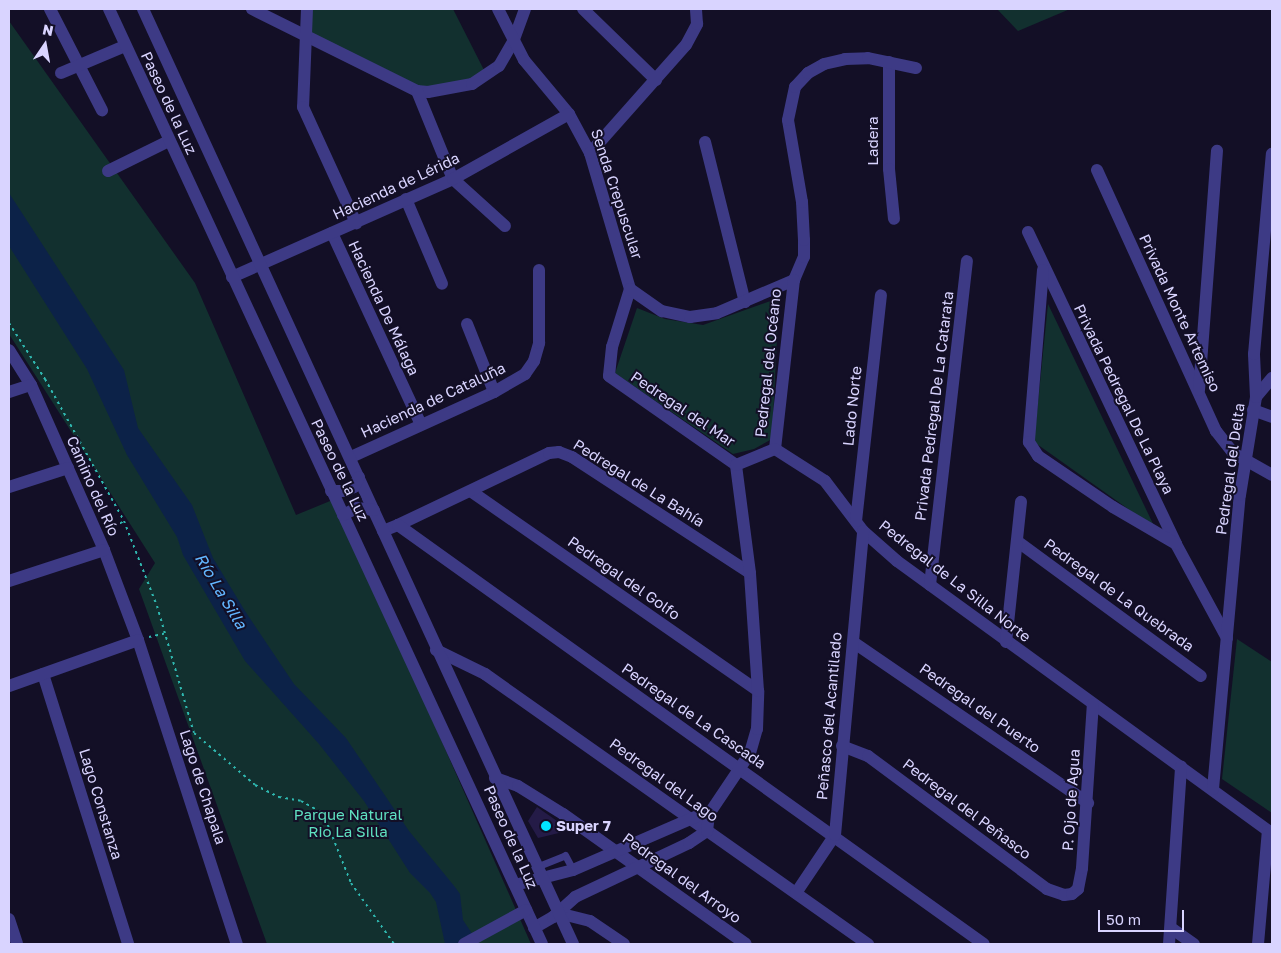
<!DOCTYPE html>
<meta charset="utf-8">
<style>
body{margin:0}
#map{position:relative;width:1281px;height:953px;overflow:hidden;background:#130f26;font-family:"Golos Text",sans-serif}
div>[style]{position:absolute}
.green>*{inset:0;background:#12302f}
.water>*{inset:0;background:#0c2248}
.building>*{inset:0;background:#241b47}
.path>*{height:2px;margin-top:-1px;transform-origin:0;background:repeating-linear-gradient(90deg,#2fb8b0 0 2.5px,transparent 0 6.5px)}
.service>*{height:7px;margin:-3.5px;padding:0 3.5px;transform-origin:3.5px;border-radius:3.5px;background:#3d3a85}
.minor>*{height:12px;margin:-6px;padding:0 6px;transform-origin:6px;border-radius:6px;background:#3d3a85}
.tertiary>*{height:12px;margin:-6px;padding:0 6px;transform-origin:6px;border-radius:6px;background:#3d3a85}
.dots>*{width:14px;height:14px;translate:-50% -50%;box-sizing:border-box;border:2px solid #130f26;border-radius:50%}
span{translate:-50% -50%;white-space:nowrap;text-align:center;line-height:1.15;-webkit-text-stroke:4px #130f26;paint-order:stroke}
.street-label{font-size:15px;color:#d9d4ff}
.park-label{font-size:15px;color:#5fe0c0}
.poi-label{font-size:15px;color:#d9d4ff;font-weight:700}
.left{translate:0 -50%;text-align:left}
.water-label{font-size:16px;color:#62b6ff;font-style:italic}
.frame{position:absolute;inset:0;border:10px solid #d9d4ff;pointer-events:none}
.north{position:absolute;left:20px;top:20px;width:50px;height:50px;-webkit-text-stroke:4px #130f26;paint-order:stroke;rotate:12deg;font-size:14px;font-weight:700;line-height:20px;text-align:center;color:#d9d4ff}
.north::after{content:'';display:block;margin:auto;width:18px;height:22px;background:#d9d4ff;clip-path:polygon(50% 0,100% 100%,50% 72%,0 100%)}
.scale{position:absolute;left:1098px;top:910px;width:86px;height:22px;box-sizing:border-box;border:2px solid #d9d4ff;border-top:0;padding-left:6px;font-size:15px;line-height:18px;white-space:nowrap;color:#d9d4ff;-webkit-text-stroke:4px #130f26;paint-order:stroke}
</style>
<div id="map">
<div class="green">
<i style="clip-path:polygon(306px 9px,453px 9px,487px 76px,428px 92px,306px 34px)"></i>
<i style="clip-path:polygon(997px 9px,1070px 9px,1018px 31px)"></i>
<i style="clip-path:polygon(9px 21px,195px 283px,296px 515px,335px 499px,531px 944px,267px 944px,139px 589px,155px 563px,9px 334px)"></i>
<i style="clip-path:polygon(779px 298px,772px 439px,754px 449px,733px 454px,615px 373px,637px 308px,665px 319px,703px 325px)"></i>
<i style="clip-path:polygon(1048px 304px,1155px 528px,1034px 442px)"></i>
<i style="clip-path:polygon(1237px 639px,1272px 662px,1272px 813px,1222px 779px)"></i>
</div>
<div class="water">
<i style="clip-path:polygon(9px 193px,124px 370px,138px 428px,192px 505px,213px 558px,245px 611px,294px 684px,346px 738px,409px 831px,455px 887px,460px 894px,463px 920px,479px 944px,445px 944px,436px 902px,430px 893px,410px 873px,364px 801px,319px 744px,245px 661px,183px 555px,177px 537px,127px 455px,87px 369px,9px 246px)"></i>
</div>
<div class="building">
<i style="clip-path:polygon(537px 807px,557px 821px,563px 832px,538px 838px,528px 821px)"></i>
</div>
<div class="path">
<i style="left:9px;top:323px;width:67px;rotate:57.3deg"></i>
<i style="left:45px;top:379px;width:162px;rotate:60.9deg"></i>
<i style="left:124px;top:521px;width:91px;rotate:68.8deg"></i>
<i style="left:157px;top:606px;width:132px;rotate:73.8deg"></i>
<i style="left:194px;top:733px;width:80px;rotate:40.4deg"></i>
<i style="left:255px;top:785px;width:27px;rotate:27deg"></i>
<i style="left:279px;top:797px;width:22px;rotate:10deg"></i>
<i style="left:301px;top:801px;width:25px;rotate:29deg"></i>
<i style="left:323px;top:813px;width:75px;rotate:68.2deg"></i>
<i style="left:351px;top:883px;width:75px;rotate:54.8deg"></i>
<i style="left:109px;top:530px;width:17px;rotate:-31deg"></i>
<i style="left:149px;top:637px;width:17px;rotate:-13deg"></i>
</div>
<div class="service">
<i style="left:536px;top:867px;width:31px;rotate:-22deg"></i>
<i style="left:565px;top:855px;width:17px;rotate:62deg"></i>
</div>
<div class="minor">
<i style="left:50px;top:9px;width:114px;rotate:62.8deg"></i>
<i style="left:252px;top:9px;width:184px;rotate:26.4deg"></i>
<i style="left:417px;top:91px;width:11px;rotate:5deg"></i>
<i style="left:428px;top:92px;width:45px;rotate:-10.3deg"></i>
<i style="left:472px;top:84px;width:32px;rotate:-34deg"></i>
<i style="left:499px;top:66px;width:28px;rotate:-60deg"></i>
<i style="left:513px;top:42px;width:35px;rotate:-70deg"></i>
<i style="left:307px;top:9px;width:98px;rotate:92.3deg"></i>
<i style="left:303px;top:107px;width:128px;rotate:65.4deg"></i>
<i style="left:498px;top:9px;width:57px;rotate:63deg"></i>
<i style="left:524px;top:60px;width:70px;rotate:50.2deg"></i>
<i style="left:569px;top:114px;width:44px;rotate:61.7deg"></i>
<i style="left:590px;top:153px;width:142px;rotate:73.6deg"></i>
<i style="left:630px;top:289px;width:61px;rotate:107.2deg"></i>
<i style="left:612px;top:347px;width:29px;rotate:96deg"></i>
<i style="left:609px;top:376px;width:155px;rotate:35deg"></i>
<i style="left:583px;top:9px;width:102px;rotate:44.2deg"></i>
<i style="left:889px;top:62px;width:107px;rotate:90deg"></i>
<i style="left:889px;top:169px;width:50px;rotate:84.3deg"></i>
<i style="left:61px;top:73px;width:69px;rotate:-22.9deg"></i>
<i style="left:417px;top:91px;width:95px;rotate:67.8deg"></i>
<i style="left:453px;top:179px;width:70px;rotate:42.1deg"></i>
<i style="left:705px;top:142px;width:165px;rotate:76deg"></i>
<i style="left:590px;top:153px;width:144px;rotate:-48.4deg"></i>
<i style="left:686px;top:45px;width:24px;rotate:-62deg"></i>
<i style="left:697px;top:24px;width:15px;rotate:-94deg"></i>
<i style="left:1097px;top:170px;width:287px;rotate:65.5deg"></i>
<i style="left:1216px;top:431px;width:28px;rotate:52deg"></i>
<i style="left:1233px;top:453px;width:45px;rotate:29.4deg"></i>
<i style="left:108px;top:171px;width:68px;rotate:-26.2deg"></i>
<i style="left:406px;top:199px;width:92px;rotate:67deg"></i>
<i style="left:1028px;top:232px;width:345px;rotate:64.6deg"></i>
<i style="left:1176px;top:544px;width:107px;rotate:61.5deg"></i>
<i style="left:332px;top:233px;width:209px;rotate:65.1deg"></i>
<i style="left:1043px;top:270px;width:173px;rotate:94.7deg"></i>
<i style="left:1029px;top:442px;width:17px;rotate:57deg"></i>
<i style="left:1038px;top:456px;width:91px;rotate:34.2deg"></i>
<i style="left:1113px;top:507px;width:73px;rotate:30.4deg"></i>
<i style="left:232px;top:277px;width:242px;rotate:-23.9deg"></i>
<i style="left:453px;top:179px;width:133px;rotate:-29.3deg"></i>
<i style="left:630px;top:289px;width:39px;rotate:35deg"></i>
<i style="left:662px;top:311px;width:29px;rotate:12deg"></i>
<i style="left:690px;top:317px;width:27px;rotate:-8deg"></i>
<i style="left:717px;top:313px;width:84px;rotate:-23.2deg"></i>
<i style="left:794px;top:280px;width:25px;rotate:-67deg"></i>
<i style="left:804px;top:257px;width:17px;rotate:-90deg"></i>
<i style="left:804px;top:240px;width:38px;rotate:-93deg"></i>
<i style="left:802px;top:202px;width:83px;rotate:-99.7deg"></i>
<i style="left:788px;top:120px;width:34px;rotate:-78deg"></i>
<i style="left:795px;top:87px;width:19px;rotate:-47deg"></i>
<i style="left:808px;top:73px;width:18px;rotate:-29deg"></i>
<i style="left:824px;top:64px;width:22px;rotate:-13deg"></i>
<i style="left:845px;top:59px;width:23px;rotate:-2deg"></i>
<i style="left:868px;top:58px;width:49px;rotate:11.8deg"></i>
<i style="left:467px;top:324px;width:73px;rotate:68.3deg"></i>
<i style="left:9px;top:350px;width:41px;rotate:57.8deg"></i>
<i style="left:31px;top:385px;width:180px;rotate:66.1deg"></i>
<i style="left:104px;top:550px;width:96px;rotate:69.3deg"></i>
<i style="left:138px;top:640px;width:320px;rotate:72deg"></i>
<i style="left:1199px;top:390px;width:240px;rotate:-85.7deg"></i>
<i style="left:9px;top:392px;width:23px;rotate:-18deg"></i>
<i style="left:1256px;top:397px;width:25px;rotate:-50deg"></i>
<i style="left:1253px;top:410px;width:20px;rotate:20deg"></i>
<i style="left:775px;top:449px;width:59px;rotate:32.6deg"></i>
<i style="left:825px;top:481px;width:63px;rotate:52.8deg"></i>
<i style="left:863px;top:531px;width:45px;rotate:41.4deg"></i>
<i style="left:897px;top:561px;width:463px;rotate:36deg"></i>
<i style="left:775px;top:449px;width:170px;rotate:-83.6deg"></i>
<i style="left:351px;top:457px;width:157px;rotate:-24.4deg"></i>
<i style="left:494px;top:392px;width:36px;rotate:-30deg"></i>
<i style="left:525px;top:374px;width:16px;rotate:-55deg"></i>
<i style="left:534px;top:361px;width:19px;rotate:-74deg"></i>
<i style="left:539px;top:343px;width:73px;rotate:-90deg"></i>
<i style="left:9px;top:487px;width:62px;rotate:-17.9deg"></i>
<i style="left:472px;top:492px;width:348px;rotate:34.8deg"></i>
<i style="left:856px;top:521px;width:227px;rotate:-83.7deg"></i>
<i style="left:398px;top:525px;width:167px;rotate:-25.5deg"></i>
<i style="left:549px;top:453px;width:10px;rotate:-6deg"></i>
<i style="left:559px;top:452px;width:14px;rotate:21deg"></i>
<i style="left:572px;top:457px;width:212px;rotate:33.1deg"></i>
<i style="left:383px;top:531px;width:16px;rotate:-22deg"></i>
<i style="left:398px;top:525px;width:720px;rotate:35.57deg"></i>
<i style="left:1017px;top:541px;width:228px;rotate:36.3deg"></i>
<i style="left:9px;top:581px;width:100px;rotate:-18.1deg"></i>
<i style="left:930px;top:585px;width:326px;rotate:-83.5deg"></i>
<i style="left:853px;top:642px;width:285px;rotate:34.4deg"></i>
<i style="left:1006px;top:642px;width:141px;rotate:-83.9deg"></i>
<i style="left:436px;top:650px;width:55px;rotate:26.1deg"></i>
<i style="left:485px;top:674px;width:469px;rotate:35.2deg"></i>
<i style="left:43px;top:674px;width:283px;rotate:72.5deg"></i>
<i style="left:9px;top:686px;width:137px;rotate:-19.6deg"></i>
<i style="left:842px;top:746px;width:28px;rotate:21deg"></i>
<i style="left:868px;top:756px;width:223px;rotate:36.6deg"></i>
<i style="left:1047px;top:889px;width:18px;rotate:19deg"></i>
<i style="left:1064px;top:895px;width:8px;rotate:-7deg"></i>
<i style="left:1072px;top:894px;width:8px;rotate:-40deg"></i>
<i style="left:1078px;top:889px;width:21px;rotate:-79deg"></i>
<i style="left:1082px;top:868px;width:164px;rotate:-86.2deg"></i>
<i style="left:495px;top:778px;width:24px;rotate:19deg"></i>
<i style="left:518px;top:786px;width:53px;rotate:31.9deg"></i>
<i style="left:563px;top:814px;width:224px;rotate:35.4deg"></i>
<i style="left:1213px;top:789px;width:295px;rotate:-84.8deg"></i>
<i style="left:1240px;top:495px;width:99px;rotate:-80.7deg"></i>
<i style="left:1256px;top:397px;width:43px;rotate:-92.7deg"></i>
<i style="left:1254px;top:354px;width:201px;rotate:-84.9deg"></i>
<i style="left:515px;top:885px;width:60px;rotate:-14.5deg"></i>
<i style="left:573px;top:870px;width:135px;rotate:-23.5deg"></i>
<i style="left:796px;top:893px;width:70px;rotate:-56.1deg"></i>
<i style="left:835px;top:835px;width:305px;rotate:-84.7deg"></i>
<i style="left:558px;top:913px;width:33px;rotate:14deg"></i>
<i style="left:590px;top:921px;width:41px;rotate:34.1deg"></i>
<i style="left:9px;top:919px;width:26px;rotate:72deg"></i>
<i style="left:534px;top:928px;width:22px;rotate:-30deg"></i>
<i style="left:553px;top:917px;width:30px;rotate:-42deg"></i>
<i style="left:575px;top:897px;width:126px;rotate:-25.3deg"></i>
<i style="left:689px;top:843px;width:22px;rotate:-34deg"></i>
<i style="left:707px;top:831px;width:17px;rotate:-83deg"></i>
<i style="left:709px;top:814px;width:73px;rotate:-56.1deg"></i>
<i style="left:750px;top:753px;width:25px;rotate:-74deg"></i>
<i style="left:757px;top:729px;width:38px;rotate:-88deg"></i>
<i style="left:758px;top:691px;width:118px;rotate:-93.9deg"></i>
<i style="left:750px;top:573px;width:109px;rotate:-97.4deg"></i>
<i style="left:736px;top:465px;width:42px;rotate:-22.3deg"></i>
<i style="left:1171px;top:928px;width:28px;rotate:35deg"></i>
<i style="left:1169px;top:944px;width:178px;rotate:-86.1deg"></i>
<i style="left:1258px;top:944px;width:114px;rotate:-85deg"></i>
</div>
<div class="tertiary">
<i style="left:109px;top:9px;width:1030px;rotate:65.15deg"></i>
<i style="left:143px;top:9px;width:1029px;rotate:65.3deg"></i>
<i style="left:331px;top:491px;width:15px"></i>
<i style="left:346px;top:491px;width:9px;rotate:-27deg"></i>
<i style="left:354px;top:487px;width:11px;rotate:-63deg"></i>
<i style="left:343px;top:515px;width:16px;rotate:-27deg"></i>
<i style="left:357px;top:508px;width:17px;rotate:7deg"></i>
<i style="left:464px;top:944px;width:71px;rotate:-28.7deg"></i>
</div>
<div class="dots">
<i style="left:546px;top:826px;background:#00e5ff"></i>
</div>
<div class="street-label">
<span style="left:169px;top:103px;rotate:65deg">Paseo de la Luz</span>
<span style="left:873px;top:141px;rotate:-90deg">Ladera</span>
<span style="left:396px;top:186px;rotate:-25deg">Hacienda de Lérida</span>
<span style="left:617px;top:194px;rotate:72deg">Senda Crepuscular</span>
<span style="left:384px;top:308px;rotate:65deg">Hacienda De Málaga</span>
<span style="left:1180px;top:313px;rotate:65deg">Privada Monte Artemiso</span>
<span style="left:768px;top:363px;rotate:-84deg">Pedregal del Océano</span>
<span style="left:1124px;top:399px;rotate:64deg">Privada Pedregal De La Playa</span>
<span style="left:433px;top:400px;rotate:-25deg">Hacienda de Cataluña</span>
<span style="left:852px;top:406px;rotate:-84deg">Lado Norte</span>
<span style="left:934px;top:406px;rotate:-83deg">Privada Pedregal De La Catarata</span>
<span style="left:683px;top:409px;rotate:34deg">Pedregal del Mar</span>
<span style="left:1230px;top:469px;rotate:-82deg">Pedregal del Delta</span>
<span style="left:340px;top:470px;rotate:64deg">Paseo de la Luz</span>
<span style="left:639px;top:483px;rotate:32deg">Pedregal de La Bahía</span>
<span style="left:93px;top:486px;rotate:66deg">Camino del Río</span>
<span style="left:624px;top:578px;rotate:35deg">Pedregal del Golfo</span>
<span style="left:955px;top:581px;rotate:38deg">Pedregal de La Silla Norte</span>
<span style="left:1119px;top:595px;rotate:36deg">Pedregal de La Quebrada</span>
<span style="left:980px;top:708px;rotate:35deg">Pedregal del Puerto</span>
<span style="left:694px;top:716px;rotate:35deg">Pedregal de La Cascada</span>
<span style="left:829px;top:716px;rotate:-85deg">Peñasco del Acantilado</span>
<span style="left:664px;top:780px;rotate:36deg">Pedregal del Lago</span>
<span style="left:203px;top:787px;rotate:72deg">Lago de Chapala</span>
<span style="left:1071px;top:800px;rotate:-86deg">P. Ojo de Agua</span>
<span style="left:101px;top:804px;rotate:73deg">Lago Constanza</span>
<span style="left:967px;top:809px;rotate:37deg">Pedregal del Peñasco</span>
<span style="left:511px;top:837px;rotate:66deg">Paseo de la Luz</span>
<span style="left:682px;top:878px;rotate:36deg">Pedregal del Arroyo</span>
</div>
<div class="park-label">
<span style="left:348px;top:823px">Parque Natural<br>Rio La Silla</span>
</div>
<div class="poi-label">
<span class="left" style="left:556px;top:826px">Super 7</span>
</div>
<div class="water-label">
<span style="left:221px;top:591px;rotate:59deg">Río La Silla</span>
</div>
<div class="frame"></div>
<div class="north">N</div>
<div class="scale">50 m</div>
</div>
